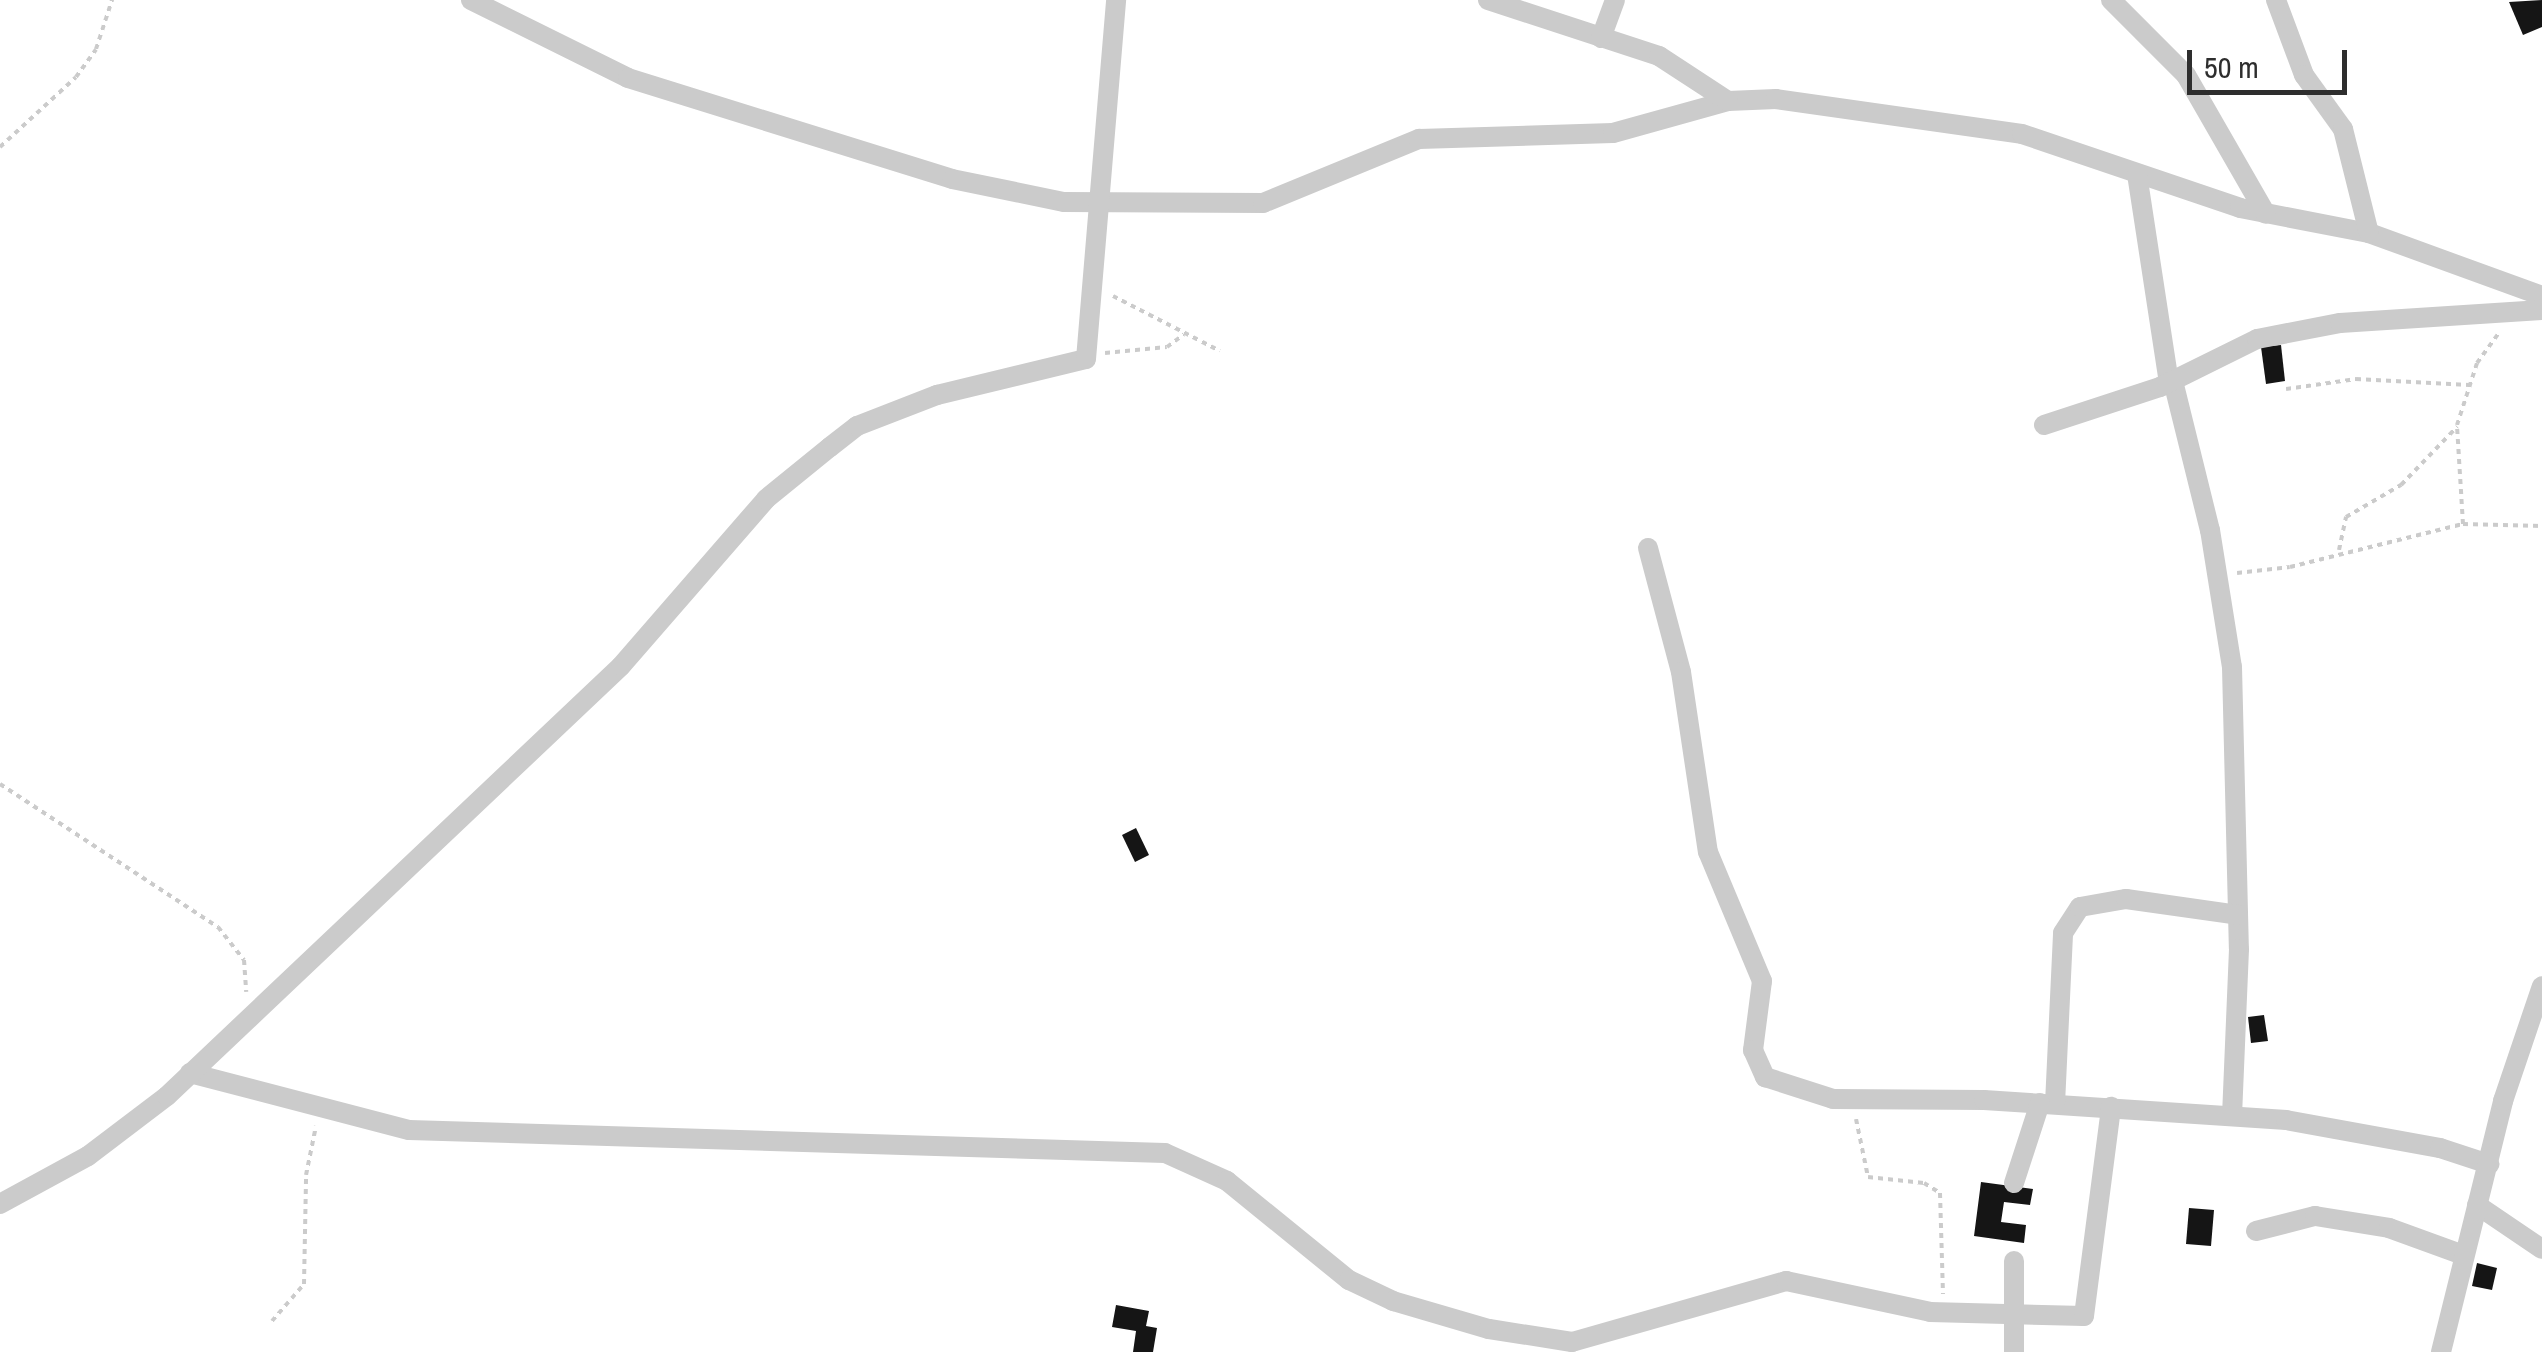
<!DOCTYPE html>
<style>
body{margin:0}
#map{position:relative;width:2542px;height:1352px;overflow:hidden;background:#fff;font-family:"Archivo Narrow",sans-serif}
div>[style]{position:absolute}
.building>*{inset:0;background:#151515}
.path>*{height:4px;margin-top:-2px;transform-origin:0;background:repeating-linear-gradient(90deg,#cbcbcb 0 5px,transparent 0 10px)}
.street>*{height:20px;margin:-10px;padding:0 10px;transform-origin:10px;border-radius:10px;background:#cbcbcb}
span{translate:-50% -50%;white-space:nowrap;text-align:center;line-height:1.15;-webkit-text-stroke:10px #fff;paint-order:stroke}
.scale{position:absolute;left:2187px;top:50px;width:160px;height:45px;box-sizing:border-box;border:5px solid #2e2e2e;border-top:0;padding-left:12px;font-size:30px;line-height:35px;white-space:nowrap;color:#2e2e2e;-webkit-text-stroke:8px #fff;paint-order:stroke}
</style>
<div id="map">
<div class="building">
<i style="clip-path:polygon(2542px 0,2542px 27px,2523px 35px,2509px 2px)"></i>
<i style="clip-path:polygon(2281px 345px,2285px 381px,2266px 384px,2261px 347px)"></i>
<i style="clip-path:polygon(1136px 828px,1149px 855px,1135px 862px,1122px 835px)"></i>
<i style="clip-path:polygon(2264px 1015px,2268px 1041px,2251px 1043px,2248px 1017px)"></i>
<i style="clip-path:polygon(1981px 1182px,2033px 1189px,2030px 1205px,2004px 1202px,2001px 1222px,2026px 1225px,2024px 1243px,1974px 1236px)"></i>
<i style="clip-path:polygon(2189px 1208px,2214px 1210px,2211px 1246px,2186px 1244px)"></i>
<i style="clip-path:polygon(2477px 1263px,2497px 1268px,2492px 1290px,2472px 1286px)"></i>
<i style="clip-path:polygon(1116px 1305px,1149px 1311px,1146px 1326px,1157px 1328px,1153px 1352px,1133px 1352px,1136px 1331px,1112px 1327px)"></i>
</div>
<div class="path">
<i style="left:0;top:147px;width:103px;rotate:-42.6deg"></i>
<i style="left:76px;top:77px;width:34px;rotate:-54deg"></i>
<i style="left:96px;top:49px;width:52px;rotate:-71.9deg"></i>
<i style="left:1113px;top:296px;width:120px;rotate:27.2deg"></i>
<i style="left:1105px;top:353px;width:62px;rotate:-5.5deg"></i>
<i style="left:1167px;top:347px;width:21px;rotate:-37deg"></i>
<i style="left:2286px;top:389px;width:71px;rotate:-8.1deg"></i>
<i style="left:2356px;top:379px;width:113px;rotate:3deg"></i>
<i style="left:2463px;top:524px;width:99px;rotate:-93.5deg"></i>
<i style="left:2457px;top:425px;width:65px;rotate:-72.1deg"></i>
<i style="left:2477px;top:363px;width:36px;rotate:-54deg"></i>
<i style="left:2339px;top:550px;width:34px;rotate:-78deg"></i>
<i style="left:2346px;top:517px;width:64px;rotate:-30.2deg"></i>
<i style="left:2401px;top:485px;width:81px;rotate:-46deg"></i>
<i style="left:2237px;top:573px;width:53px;rotate:-6.5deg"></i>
<i style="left:2290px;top:567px;width:178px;rotate:-14deg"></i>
<i style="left:2463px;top:524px;width:79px;rotate:1.5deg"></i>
<i style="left:0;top:784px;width:261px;rotate:33.3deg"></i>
<i style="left:218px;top:927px;width:42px;rotate:51.8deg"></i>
<i style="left:244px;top:960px;width:32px;rotate:86deg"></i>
<i style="left:1856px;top:1119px;width:59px;rotate:78.3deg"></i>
<i style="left:1868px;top:1177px;width:56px;rotate:6.1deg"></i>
<i style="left:1924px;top:1183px;width:19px;rotate:32deg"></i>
<i style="left:1940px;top:1193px;width:101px;rotate:88.3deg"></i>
<i style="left:272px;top:1321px;width:49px;rotate:-49.1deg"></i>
<i style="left:304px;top:1284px;width:109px;rotate:-88.9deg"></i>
<i style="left:306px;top:1175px;width:50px;rotate:-78.5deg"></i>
</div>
<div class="street">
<i style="left:471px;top:0;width:175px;rotate:26.4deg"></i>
<i style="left:628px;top:78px;width:339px;rotate:17.3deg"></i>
<i style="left:952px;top:179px;width:114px;rotate:11.6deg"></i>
<i style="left:1064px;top:202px;width:199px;rotate:0.3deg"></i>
<i style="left:1263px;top:203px;width:169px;rotate:-22.3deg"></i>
<i style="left:1419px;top:139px;width:194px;rotate:-1.8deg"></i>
<i style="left:1613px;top:133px;width:119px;rotate:-15.5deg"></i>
<i style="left:1728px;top:101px;width:48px;rotate:-2.4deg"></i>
<i style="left:1776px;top:99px;width:248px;rotate:8.1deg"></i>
<i style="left:2022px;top:134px;width:230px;rotate:18.7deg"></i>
<i style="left:2240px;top:208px;width:131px;rotate:11deg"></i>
<i style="left:2369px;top:233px;width:184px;rotate:20deg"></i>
<i style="left:1488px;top:0;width:180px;rotate:18.1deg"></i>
<i style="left:1659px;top:56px;width:82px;rotate:33.1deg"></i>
<i style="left:2111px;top:0;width:106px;rotate:45deg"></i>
<i style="left:2186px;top:75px;width:160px;rotate:60.1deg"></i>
<i style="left:2276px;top:0;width:80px;rotate:69.5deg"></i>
<i style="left:2304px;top:75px;width:67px;rotate:54.2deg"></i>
<i style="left:2343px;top:129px;width:107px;rotate:76deg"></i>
<i style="left:1601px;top:38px;width:40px;rotate:-69.8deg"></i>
<i style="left:2137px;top:174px;width:211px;rotate:81.3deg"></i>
<i style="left:2173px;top:381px;width:154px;rotate:76.1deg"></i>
<i style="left:2210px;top:530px;width:139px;rotate:80.9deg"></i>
<i style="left:2232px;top:667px;width:282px;rotate:88.6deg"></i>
<i style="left:2239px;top:949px;width:167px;rotate:92.4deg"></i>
<i style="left:2044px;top:425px;width:122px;rotate:-18.1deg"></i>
<i style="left:2160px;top:387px;width:108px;rotate:-26.3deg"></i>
<i style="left:2257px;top:339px;width:85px;rotate:-10.9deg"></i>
<i style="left:2340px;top:323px;width:202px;rotate:-3.7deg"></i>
<i style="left:1648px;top:548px;width:128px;rotate:75.1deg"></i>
<i style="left:1681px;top:672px;width:182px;rotate:81.5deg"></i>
<i style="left:1708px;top:852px;width:140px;rotate:67.3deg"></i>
<i style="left:1762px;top:981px;width:70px;rotate:97.4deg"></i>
<i style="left:1753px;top:1050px;width:30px;rotate:66deg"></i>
<i style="left:1765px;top:1077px;width:71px;rotate:17.9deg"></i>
<i style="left:1833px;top:1099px;width:151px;rotate:0.4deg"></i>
<i style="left:1984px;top:1100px;width:303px;rotate:3.8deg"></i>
<i style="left:2286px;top:1120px;width:157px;rotate:10.3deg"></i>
<i style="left:2440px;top:1148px;width:52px;rotate:18.1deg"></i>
<i style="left:190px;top:1073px;width:226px;rotate:14.6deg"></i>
<i style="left:409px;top:1130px;width:756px;rotate:1.74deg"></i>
<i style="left:1165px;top:1153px;width:68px;rotate:24.3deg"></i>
<i style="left:1227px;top:1181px;width:157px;rotate:39.1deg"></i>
<i style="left:1349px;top:1280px;width:49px;rotate:25.5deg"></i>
<i style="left:1393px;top:1301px;width:100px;rotate:16.3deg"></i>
<i style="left:1489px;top:1329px;width:84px;rotate:8.9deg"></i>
<i style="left:1572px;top:1342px;width:223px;rotate:-15.9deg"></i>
<i style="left:1786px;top:1281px;width:147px;rotate:12.1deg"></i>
<i style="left:1930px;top:1312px;width:154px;rotate:1.5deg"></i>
<i style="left:2084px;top:1316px;width:211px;rotate:-82.6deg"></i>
<i style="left:2055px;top:1104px;width:171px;rotate:-87.3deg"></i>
<i style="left:2063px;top:933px;width:31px;rotate:-57deg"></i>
<i style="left:2080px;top:907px;width:47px;rotate:-9.9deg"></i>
<i style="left:2126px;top:899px;width:113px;rotate:8.1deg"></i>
<i style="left:2014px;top:1183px;width:84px;rotate:-72deg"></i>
<i style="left:0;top:1204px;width:100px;rotate:-28.6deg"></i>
<i style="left:88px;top:1156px;width:99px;rotate:-37.2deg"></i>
<i style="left:167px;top:1096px;width:625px;rotate:-43.44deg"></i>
<i style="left:621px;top:666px;width:221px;rotate:-49deg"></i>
<i style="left:766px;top:499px;width:82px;rotate:-39.1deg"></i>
<i style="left:830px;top:447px;width:34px;rotate:-38deg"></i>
<i style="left:857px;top:426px;width:86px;rotate:-21.2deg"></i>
<i style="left:937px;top:395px;width:153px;rotate:-13.6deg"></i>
<i style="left:1086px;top:359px;width:360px;rotate:-85.2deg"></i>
<i style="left:2477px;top:1205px;width:78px;rotate:34.1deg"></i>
<i style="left:2256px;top:1231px;width:61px;rotate:-14.3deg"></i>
<i style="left:2315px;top:1216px;width:75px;rotate:9.2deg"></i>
<i style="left:2389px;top:1228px;width:79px;rotate:20deg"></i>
<i style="left:2014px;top:1352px;width:91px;rotate:-90deg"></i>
<i style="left:2441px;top:1352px;width:259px;rotate:-76.1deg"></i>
<i style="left:2503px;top:1101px;width:121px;rotate:-71.3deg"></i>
</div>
<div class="scale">50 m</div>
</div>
